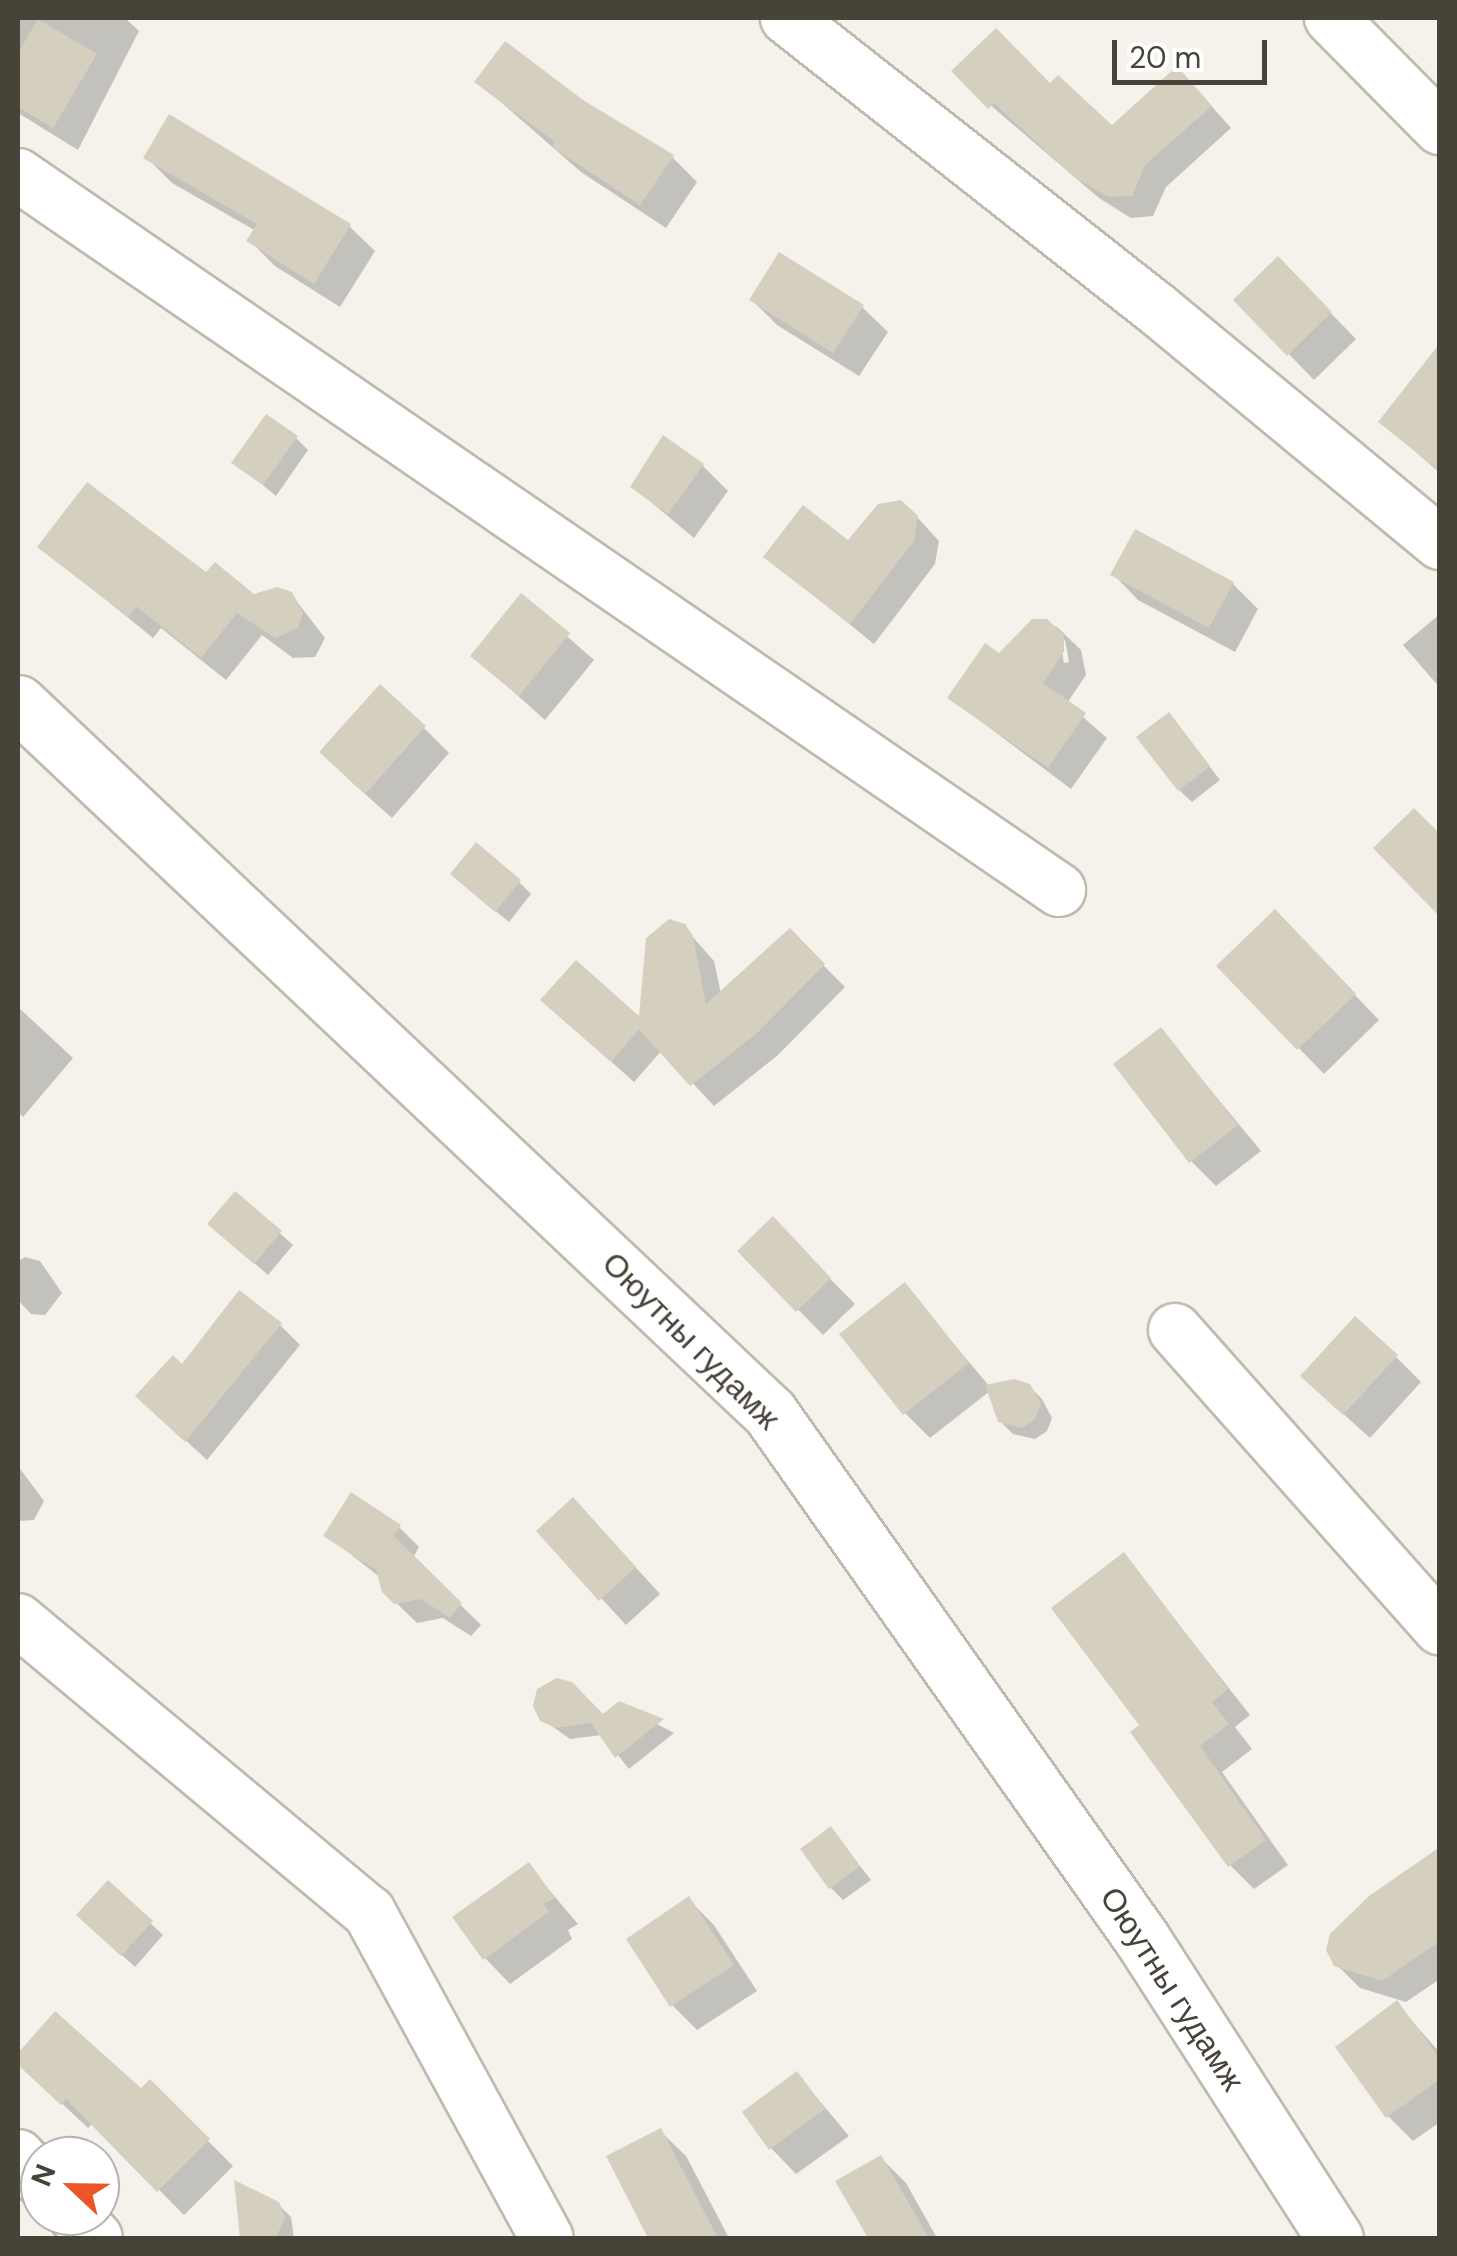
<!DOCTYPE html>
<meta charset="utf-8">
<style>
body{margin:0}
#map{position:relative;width:1457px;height:2256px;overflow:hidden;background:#f4f2eb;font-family:"DM Sans",sans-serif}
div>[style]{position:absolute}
.shadow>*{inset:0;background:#0003}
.building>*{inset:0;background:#d5cfc0}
.roads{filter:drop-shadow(2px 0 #bfbaad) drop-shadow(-2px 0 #bfbaad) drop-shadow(0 2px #bfbaad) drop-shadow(0 -2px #bfbaad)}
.minor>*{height:52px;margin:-26px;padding:0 26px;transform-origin:26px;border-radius:26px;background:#fff}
.tertiary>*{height:55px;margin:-27.5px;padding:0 27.5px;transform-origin:27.5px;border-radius:27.5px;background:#fff}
span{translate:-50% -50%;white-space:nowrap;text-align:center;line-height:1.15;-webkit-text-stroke:8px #fff;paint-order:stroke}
.street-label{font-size:32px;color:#484339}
.frame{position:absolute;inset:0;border:20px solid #484339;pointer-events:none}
.north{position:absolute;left:20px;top:2136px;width:100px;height:100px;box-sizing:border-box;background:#fff;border:2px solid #b6b4b0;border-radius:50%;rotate:292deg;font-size:28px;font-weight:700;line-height:40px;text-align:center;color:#484339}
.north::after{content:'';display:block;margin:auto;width:35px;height:45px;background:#ed5428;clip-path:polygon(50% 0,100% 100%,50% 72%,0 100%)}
.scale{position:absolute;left:1112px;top:40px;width:155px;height:45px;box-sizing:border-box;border:5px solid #484339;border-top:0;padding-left:12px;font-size:30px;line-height:35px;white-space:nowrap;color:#484339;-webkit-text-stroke:8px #fff;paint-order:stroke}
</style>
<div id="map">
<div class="shadow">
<i style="clip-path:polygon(18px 18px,125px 18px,139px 31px,78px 150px,18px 113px)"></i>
<i style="clip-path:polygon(478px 82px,581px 102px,672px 157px,697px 182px,666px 228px,581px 172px)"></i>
<i style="clip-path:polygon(1051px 87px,1112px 129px,1198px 91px,1231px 128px,1166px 187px,1153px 216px,1131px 218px,1099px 198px,975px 92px)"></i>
<i style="clip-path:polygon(147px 158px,349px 226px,375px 251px,340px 307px,275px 266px,250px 241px,256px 231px,172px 183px)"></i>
<i style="clip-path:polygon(1278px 259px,1356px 339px,1314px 380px,1236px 300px)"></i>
<i style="clip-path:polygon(752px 300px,862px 307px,888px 332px,859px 376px,777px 325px)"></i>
<i style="clip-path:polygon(1440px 387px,1440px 473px,1381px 422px)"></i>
<i style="clip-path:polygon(296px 438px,308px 450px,276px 496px,235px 462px)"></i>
<i style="clip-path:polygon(702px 465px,728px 491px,694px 538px,633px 487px)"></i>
<i style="clip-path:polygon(907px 506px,939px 541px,935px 564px,874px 644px,766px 557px,849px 543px)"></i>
<i style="clip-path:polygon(41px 547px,206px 576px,253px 596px,291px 594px,325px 638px,315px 657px,293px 658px,262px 635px,226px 680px,161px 628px,153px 638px)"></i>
<i style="clip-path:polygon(1113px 574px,1233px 584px,1258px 609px,1235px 652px,1138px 600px)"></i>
<i style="clip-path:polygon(522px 597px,594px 660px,545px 720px,473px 656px)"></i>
<i style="clip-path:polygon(1440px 614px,1440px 688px,1403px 645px)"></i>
<i style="clip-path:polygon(evenodd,1039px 621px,1057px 627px,1081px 650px,1086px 675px,1067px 703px,1107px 738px,1071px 789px,950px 698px,1039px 621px,1060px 640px,1065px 640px,1069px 662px,1064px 663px,1060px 640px)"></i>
<i style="clip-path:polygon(424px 728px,449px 753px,392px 818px,347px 778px)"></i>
<i style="clip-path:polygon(1180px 728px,1220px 780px,1192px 802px,1179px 790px)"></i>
<i style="clip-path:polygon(519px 882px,531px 894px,509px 922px,465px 886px)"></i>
<i style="clip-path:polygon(683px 926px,714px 961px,721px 994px,790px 932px,845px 987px,778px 1055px,714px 1106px,662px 1050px,634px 1082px,566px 1021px,641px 1021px)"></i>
<i style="clip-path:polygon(1300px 938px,1379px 1020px,1324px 1074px,1219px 966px)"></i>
<i style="clip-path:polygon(18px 1007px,73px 1058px,23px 1117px,18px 1112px)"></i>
<i style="clip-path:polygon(1161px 1030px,1261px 1151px,1216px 1186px,1191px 1161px)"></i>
<i style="clip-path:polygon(236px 1194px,293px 1245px,268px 1275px,223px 1236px)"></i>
<i style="clip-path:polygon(772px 1220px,855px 1304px,823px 1335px,741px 1251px)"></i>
<i style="clip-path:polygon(25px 1257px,40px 1261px,62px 1293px,45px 1315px,31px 1314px,18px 1300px,18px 1261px)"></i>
<i style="clip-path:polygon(905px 1286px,990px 1387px,1029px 1386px,1042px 1399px,1052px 1418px,1047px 1431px,1035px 1439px,1013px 1434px,1000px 1421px,990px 1391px,930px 1438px,905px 1413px)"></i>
<i style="clip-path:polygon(280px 1325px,300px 1345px,207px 1460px,159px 1416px,183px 1368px)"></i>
<i style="clip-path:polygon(1396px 1357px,1421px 1382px,1370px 1438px,1329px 1401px)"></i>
<i style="clip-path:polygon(18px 1466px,44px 1501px,34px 1520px,18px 1521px)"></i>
<i style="clip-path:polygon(598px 1526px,660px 1594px,626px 1625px,539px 1531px)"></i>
<i style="clip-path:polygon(399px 1527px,419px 1547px,413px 1558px,481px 1625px,471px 1636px,443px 1618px,417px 1623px,384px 1591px,381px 1578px,326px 1535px)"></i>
<i style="clip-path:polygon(1124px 1555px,1250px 1715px,1235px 1727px,1252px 1749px,1222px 1772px,1288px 1865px,1254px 1889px,1230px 1865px,1142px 1726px)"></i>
<i style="clip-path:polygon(619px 1704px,674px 1733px,629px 1769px,602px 1735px,570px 1739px,542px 1719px,603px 1717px)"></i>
<i style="clip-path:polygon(831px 1829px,871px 1880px,843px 1900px,831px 1888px)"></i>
<i style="clip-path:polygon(1440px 1850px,1440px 1979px,1406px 2002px,1360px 1988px,1336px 1964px)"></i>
<i style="clip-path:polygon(528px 1865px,578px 1924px,568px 1930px,572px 1939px,510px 1984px,485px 1958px)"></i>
<i style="clip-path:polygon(108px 1883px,163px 1935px,135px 1967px,91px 1927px)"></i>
<i style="clip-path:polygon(689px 1900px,714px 1925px,757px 1991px,697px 2030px,672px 2005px)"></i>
<i style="clip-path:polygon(1397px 2004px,1440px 2053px,1440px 2122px,1413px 2141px,1388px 2116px)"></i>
<i style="clip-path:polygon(55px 2015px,141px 2092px,150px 2083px,233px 2166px,184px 2215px,93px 2123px,88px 2128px,18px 2062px)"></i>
<i style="clip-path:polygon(797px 2074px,849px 2136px,796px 2174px,771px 2148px)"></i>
<i style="clip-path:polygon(660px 2131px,686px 2156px,729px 2238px,651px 2238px,609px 2157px)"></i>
<i style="clip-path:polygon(881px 2158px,906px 2183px,937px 2238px,870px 2238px,839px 2182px)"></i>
<i style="clip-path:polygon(278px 2204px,291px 2217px,294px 2238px,250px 2238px,240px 2227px)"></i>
</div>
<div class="building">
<i style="clip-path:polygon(38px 19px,97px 54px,53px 128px,18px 107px,18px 53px)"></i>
<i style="clip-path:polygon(996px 28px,1050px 83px,1058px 75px,1112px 125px,1177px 66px,1212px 106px,1145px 165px,1132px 196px,1108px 197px,1074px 177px,994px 103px,988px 109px,951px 71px)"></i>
<i style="clip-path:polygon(505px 41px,583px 100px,674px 155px,640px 205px,552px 147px,555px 142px,474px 82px)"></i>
<i style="clip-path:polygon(169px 114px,351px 224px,314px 284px,246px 241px,257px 224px,143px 158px)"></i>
<i style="clip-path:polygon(779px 252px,864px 305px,833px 353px,749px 300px)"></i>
<i style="clip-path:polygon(1278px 256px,1332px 312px,1287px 356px,1233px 300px)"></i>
<i style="clip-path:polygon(1440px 343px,1440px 471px,1378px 422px)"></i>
<i style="clip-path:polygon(266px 414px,298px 436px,263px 485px,231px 463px)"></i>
<i style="clip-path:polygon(663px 435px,704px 464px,668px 514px,630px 487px)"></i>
<i style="clip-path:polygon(87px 482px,206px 572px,215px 562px,254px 594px,277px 587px,292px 592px,303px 613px,298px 628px,275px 638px,237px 613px,201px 658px,136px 606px,128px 617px,37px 547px)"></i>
<i style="clip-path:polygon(901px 500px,918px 516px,914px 541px,850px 624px,763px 557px,803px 505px,848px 540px,878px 504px)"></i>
<i style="clip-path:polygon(1135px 529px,1234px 582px,1209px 628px,1110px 575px)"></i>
<i style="clip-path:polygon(521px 593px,570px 633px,519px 696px,470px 656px)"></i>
<i style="clip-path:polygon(1032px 619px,1047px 619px,1064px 635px,1064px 651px,1043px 683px,1086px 713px,1048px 768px,947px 698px,985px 643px,999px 653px)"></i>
<i style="clip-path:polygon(380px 684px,426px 726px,365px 794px,319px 752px)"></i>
<i style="clip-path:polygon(1169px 712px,1210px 766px,1178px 791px,1136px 737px)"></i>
<i style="clip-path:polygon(1414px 808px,1440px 834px,1440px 917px,1373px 848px)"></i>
<i style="clip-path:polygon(476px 842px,521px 880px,495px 912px,450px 874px)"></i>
<i style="clip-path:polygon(1275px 909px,1356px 994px,1297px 1050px,1216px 966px)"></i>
<i style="clip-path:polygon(669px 919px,685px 924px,693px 936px,706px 1004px,790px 928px,825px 964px,756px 1034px,690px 1086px,639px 1029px,611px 1062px,540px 1000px,576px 960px,639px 1016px,646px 938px)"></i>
<i style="clip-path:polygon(1161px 1027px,1238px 1125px,1189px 1163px,1113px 1064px)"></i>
<i style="clip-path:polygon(235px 1191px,282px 1231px,254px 1264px,207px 1224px)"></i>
<i style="clip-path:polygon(773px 1216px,831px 1278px,796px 1312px,737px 1251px)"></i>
<i style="clip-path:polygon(905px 1282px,969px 1363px,903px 1415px,839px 1334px)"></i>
<i style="clip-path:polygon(239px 1290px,282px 1323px,185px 1442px,135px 1396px,173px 1355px,182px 1364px)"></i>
<i style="clip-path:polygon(1355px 1316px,1398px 1355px,1343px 1415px,1300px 1376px)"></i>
<i style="clip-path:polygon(1014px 1379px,1030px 1384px,1041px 1404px,1035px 1419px,1022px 1428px,998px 1422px,985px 1385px)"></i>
<i style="clip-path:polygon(351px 1492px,401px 1525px,394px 1536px,462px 1603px,450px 1618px,421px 1599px,394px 1604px,382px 1592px,376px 1570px,323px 1536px)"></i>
<i style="clip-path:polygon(573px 1497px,636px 1567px,599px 1601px,536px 1531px)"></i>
<i style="clip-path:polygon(1124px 1552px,1228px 1689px,1212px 1702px,1229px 1724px,1200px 1746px,1266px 1840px,1228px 1867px,1130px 1732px,1139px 1725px,1051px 1608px)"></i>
<i style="clip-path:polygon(557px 1678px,572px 1682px,603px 1714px,619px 1701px,664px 1719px,615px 1758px,591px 1723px,556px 1728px,540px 1721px,533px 1706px,537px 1689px)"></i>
<i style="clip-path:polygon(831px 1826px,860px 1866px,829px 1889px,800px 1849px)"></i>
<i style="clip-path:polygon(1440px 1847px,1440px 1941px,1382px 1981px,1334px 1966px,1326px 1950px,1330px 1934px,1369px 1896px)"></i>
<i style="clip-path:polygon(529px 1862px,555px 1898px,544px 1904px,549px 1912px,483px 1960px,452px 1917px)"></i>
<i style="clip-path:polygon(108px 1880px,153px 1921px,121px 1956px,76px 1915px)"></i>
<i style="clip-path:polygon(689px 1896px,734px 1965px,670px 2007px,626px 1939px)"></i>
<i style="clip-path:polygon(1397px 2000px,1440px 2059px,1440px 2079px,1386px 2118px,1335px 2047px)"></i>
<i style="clip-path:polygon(55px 2011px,141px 2088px,150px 2079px,210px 2139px,157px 2192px,66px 2099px,61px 2105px,18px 2065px,18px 2053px)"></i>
<i style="clip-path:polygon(797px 2071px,825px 2109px,769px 2150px,742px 2112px)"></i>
<i style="clip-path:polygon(661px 2128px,682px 2169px,718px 2238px,648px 2238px,606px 2156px)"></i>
<i style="clip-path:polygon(881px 2155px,929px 2238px,868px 2238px,835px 2181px)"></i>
<i style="clip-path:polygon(234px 2180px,279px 2202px,285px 2217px,276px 2238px,240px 2238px)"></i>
</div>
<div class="roads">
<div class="minor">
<i style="left:787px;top:18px;width:471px;rotate:38.2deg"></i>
<i style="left:1157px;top:309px;width:367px;rotate:39.6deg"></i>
<i style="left:1331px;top:18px;width:155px;rotate:45.3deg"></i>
<i style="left:18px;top:175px;width:1263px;rotate:34.48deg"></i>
<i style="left:1175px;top:1330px;width:399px;rotate:48.4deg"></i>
<i style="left:18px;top:1620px;width:457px;rotate:39.8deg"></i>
<i style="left:369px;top:1912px;width:371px;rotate:61.4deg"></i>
<i style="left:18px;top:2156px;width:33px;rotate:47deg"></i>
<i style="left:75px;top:2216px;width:30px;rotate:46deg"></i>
</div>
<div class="tertiary">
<i style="left:18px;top:703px;width:1034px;rotate:43.35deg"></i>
<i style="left:770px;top:1413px;width:644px;rotate:54.73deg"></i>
<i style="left:1142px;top:1939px;width:356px;rotate:57.2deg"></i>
</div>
</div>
<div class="street-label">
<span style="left:691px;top:1341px;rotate:45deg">Оюутны гудамж</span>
<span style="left:1172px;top:1989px;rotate:57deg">Оюутны гудамж</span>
</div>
<div class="frame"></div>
<div class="north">N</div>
<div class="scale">20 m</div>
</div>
